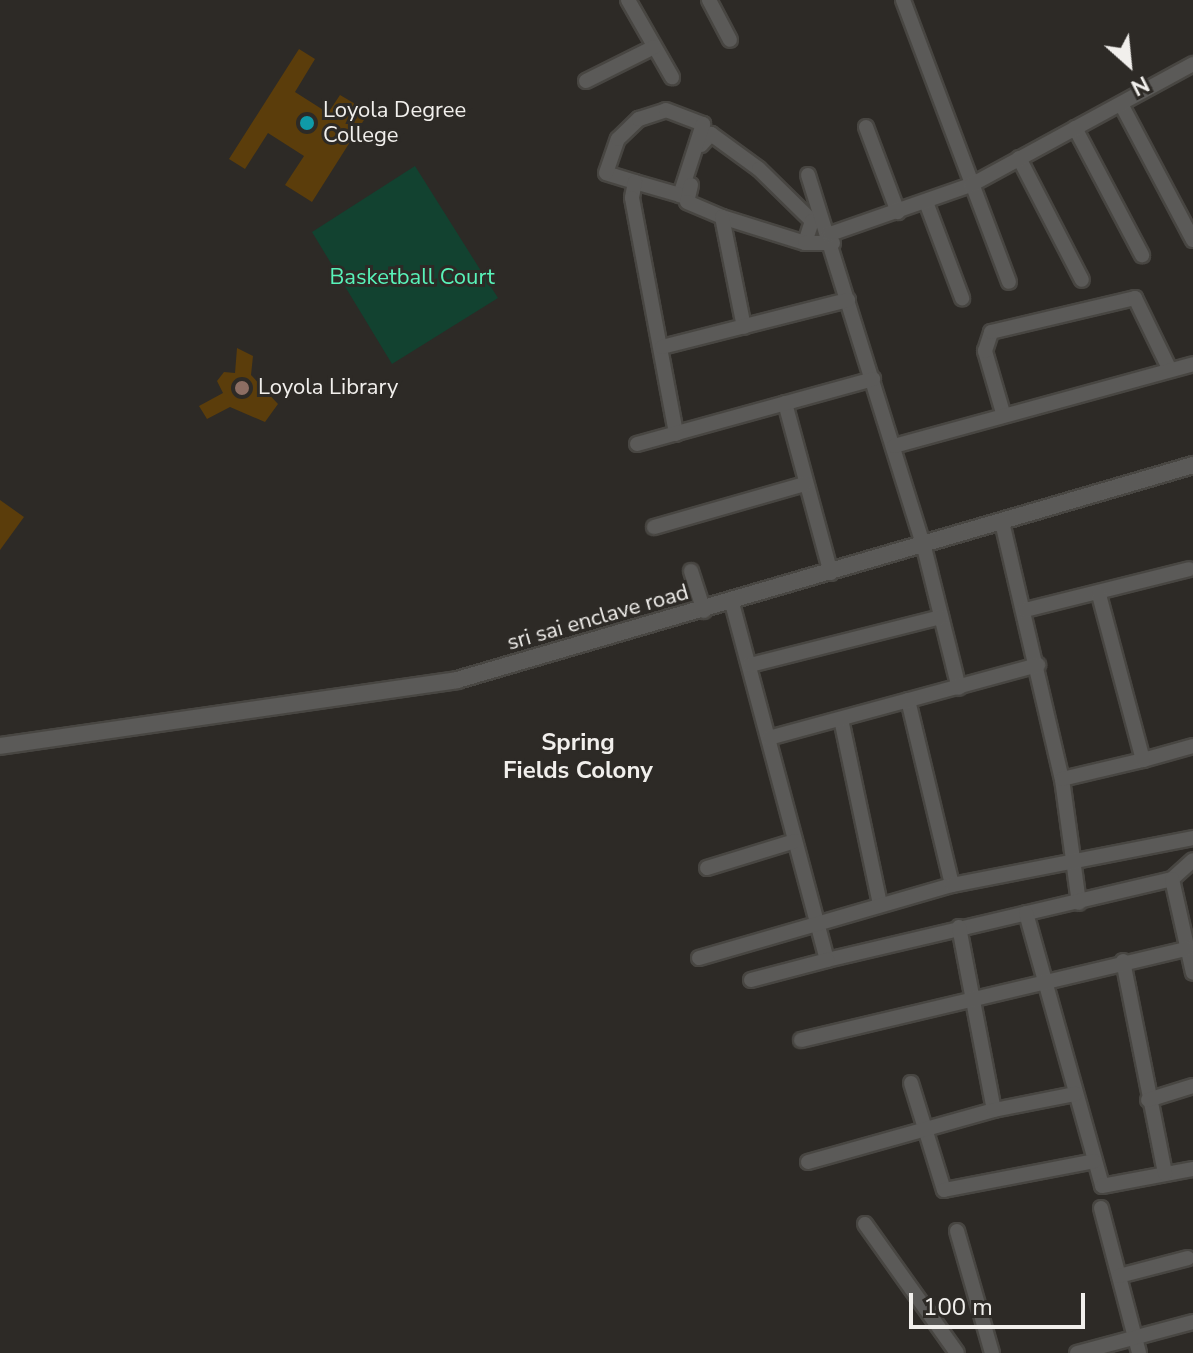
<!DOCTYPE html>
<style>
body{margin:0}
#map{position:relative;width:1193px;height:1353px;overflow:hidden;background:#2d2a26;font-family:"Nunito Sans",sans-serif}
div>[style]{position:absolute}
.green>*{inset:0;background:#124230}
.building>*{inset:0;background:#5b3d0b}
.roads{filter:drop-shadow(2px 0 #484642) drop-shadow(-2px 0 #484642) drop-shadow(0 2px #484642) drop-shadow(0 -2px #484642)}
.minor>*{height:14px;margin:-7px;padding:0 7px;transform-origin:7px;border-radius:7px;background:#5b5a58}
.tertiary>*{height:16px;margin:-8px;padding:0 8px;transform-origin:8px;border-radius:8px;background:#5b5a58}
.dots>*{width:22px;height:22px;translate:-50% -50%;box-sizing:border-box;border:4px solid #2d2a26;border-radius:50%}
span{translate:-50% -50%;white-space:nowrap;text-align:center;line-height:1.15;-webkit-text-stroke:6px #2d2a26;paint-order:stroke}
.poi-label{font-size:22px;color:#f1efec}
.left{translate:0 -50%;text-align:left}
.park-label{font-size:22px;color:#58f3b9}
.street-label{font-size:22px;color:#f1efec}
.neighbourhood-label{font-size:24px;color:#f1efec;font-weight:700}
.north{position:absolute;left:1089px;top:24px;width:80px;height:80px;-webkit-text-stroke:6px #2d2a26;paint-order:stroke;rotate:153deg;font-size:22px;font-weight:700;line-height:32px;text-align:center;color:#f1efec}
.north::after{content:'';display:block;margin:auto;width:28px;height:36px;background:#f1efec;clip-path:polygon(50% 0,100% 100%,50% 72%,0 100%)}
.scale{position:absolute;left:909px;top:1293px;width:176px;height:36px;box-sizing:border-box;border:4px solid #f1efec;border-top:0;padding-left:10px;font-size:24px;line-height:28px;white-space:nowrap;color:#f1efec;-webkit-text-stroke:6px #2d2a26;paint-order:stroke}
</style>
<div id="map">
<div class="green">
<i style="clip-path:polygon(415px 166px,498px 298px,392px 364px,312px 232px)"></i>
</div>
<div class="building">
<i style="clip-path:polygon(299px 49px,315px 59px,295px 92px,328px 113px,340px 95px,369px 112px,312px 202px,285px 185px,304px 156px,268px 133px,245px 169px,229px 159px)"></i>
<i style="clip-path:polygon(237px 348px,253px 356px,251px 375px,278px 404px,265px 422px,230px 407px,207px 419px,199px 406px,223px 393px,217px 381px,224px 372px,235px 373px)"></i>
<i style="clip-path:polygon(0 500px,24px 517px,0 550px)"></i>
</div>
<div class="roads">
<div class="minor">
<i style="left:628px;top:0;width:89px;rotate:60.3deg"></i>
<i style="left:709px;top:0;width:45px;rotate:62.3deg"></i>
<i style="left:903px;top:0;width:301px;rotate:69.4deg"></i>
<i style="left:586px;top:81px;width:76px;rotate:-26.6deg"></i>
<i style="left:1121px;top:104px;width:154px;rotate:62.1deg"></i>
<i style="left:866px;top:127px;width:91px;rotate:69.4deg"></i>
<i style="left:1075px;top:128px;width:144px;rotate:62.2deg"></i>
<i style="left:701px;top:145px;width:15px;rotate:-48deg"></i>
<i style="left:711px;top:134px;width:59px;rotate:36.1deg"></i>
<i style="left:759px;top:169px;width:74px;rotate:44.5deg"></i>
<i style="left:812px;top:221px;width:23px;rotate:108deg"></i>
<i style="left:1019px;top:158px;width:137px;rotate:62.7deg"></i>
<i style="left:808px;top:175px;width:390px;rotate:72.7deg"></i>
<i style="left:924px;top:547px;width:145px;rotate:76.1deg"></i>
<i style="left:635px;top:182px;width:30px;rotate:-163deg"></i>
<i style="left:606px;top:173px;width:36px;rotate:-71deg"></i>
<i style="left:618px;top:139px;width:29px;rotate:-44deg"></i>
<i style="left:639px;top:119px;width:28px;rotate:-18deg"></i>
<i style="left:666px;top:110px;width:40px;rotate:21deg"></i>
<i style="left:703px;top:124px;width:75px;rotate:107.9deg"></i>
<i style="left:680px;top:195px;width:47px;rotate:-163.9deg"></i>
<i style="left:635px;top:182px;width:16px;rotate:101deg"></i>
<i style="left:632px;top:198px;width:240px;rotate:79.4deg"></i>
<i style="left:691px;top:185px;width:17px;rotate:103deg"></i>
<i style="left:687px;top:202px;width:38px;rotate:23deg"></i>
<i style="left:722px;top:217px;width:87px;rotate:17.4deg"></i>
<i style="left:805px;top:243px;width:28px"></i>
<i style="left:926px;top:202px;width:103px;rotate:69.4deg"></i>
<i style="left:722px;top:217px;width:112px;rotate:78.7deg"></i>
<i style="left:830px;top:234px;width:149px;rotate:-19.2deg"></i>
<i style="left:971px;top:185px;width:253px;rotate:-28.6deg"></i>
<i style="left:662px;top:347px;width:192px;rotate:-14.2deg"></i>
<i style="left:785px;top:403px;width:176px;rotate:74.9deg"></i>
<i style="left:1003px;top:413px;width:65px;rotate:-106.2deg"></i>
<i style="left:985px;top:351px;width:20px;rotate:-72deg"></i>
<i style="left:991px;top:332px;width:148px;rotate:-13.3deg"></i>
<i style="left:1135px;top:298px;width:78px;rotate:64.1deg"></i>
<i style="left:637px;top:444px;width:245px;rotate:-15.4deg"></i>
<i style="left:894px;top:446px;width:310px;rotate:-15.3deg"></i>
<i style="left:1002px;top:522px;width:264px;rotate:76.9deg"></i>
<i style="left:1062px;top:779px;width:125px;rotate:82.2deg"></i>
<i style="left:654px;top:527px;width:157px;rotate:-15.9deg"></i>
<i style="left:691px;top:571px;width:42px;rotate:72deg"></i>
<i style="left:732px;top:603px;width:369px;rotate:75.1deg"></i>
<i style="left:827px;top:960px;width:354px;rotate:-13.2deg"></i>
<i style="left:1172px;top:879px;width:28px;rotate:-42deg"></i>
<i style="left:1025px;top:610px;width:169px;rotate:-14deg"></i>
<i style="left:750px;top:665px;width:197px;rotate:-14.1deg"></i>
<i style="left:908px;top:700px;width:190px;rotate:76.6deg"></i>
<i style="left:841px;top:719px;width:189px;rotate:78.1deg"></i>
<i style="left:769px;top:738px;width:279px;rotate:-15.2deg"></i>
<i style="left:1143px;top:760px;width:52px;rotate:-15.6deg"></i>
<i style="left:1062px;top:779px;width:83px;rotate:-13.2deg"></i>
<i style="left:1143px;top:760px;width:171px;rotate:-104.9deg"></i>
<i style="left:707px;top:868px;width:92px;rotate:-17.1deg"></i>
<i style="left:1172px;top:879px;width:96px;rotate:77.4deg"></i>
<i style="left:1026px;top:913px;width:283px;rotate:74.4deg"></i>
<i style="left:1102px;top:1186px;width:93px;rotate:-10.6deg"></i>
<i style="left:959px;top:927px;width:186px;rotate:79.2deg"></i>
<i style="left:699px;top:958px;width:263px;rotate:-16.1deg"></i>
<i style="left:952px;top:885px;width:246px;rotate:-11deg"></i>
<i style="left:1123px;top:961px;width:217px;rotate:78.8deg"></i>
<i style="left:751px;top:980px;width:79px;rotate:-14.7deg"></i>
<i style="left:801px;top:1040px;width:397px;rotate:-13.3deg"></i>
<i style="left:911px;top:1083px;width:112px;rotate:72.9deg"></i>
<i style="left:944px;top:1190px;width:153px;rotate:-10.9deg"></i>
<i style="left:1148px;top:1100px;width:47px;rotate:-17.3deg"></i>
<i style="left:808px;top:1162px;width:193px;rotate:-15.6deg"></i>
<i style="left:994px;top:1110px;width:83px;rotate:-11.2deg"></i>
<i style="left:1101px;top:1208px;width:150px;rotate:75.3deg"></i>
<i style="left:865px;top:1224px;width:158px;rotate:54.5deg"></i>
<i style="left:957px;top:1231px;width:127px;rotate:74deg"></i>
<i style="left:1119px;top:1276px;width:71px;rotate:-14.6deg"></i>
<i style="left:1077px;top:1353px;width:120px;rotate:-15deg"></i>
</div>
<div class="tertiary">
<i style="left:0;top:746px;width:462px;rotate:-8.2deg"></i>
<i style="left:457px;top:680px;width:767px;rotate:-16.28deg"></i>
</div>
</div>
<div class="dots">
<i style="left:307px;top:123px;background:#0f9aa8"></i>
<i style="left:242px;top:388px;background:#8d6e63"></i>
</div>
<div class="poi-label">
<span class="left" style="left:323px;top:123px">Loyola Degree<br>College</span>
<span class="left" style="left:258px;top:388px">Loyola Library</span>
</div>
<div class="park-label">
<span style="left:412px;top:278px">Basketball Court</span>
</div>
<div class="street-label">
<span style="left:598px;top:618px;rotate:-16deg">sri sai enclave road</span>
</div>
<div class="neighbourhood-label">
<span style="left:578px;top:757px">Spring<br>Fields Colony</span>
</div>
<div class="north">N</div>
<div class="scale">100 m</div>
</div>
